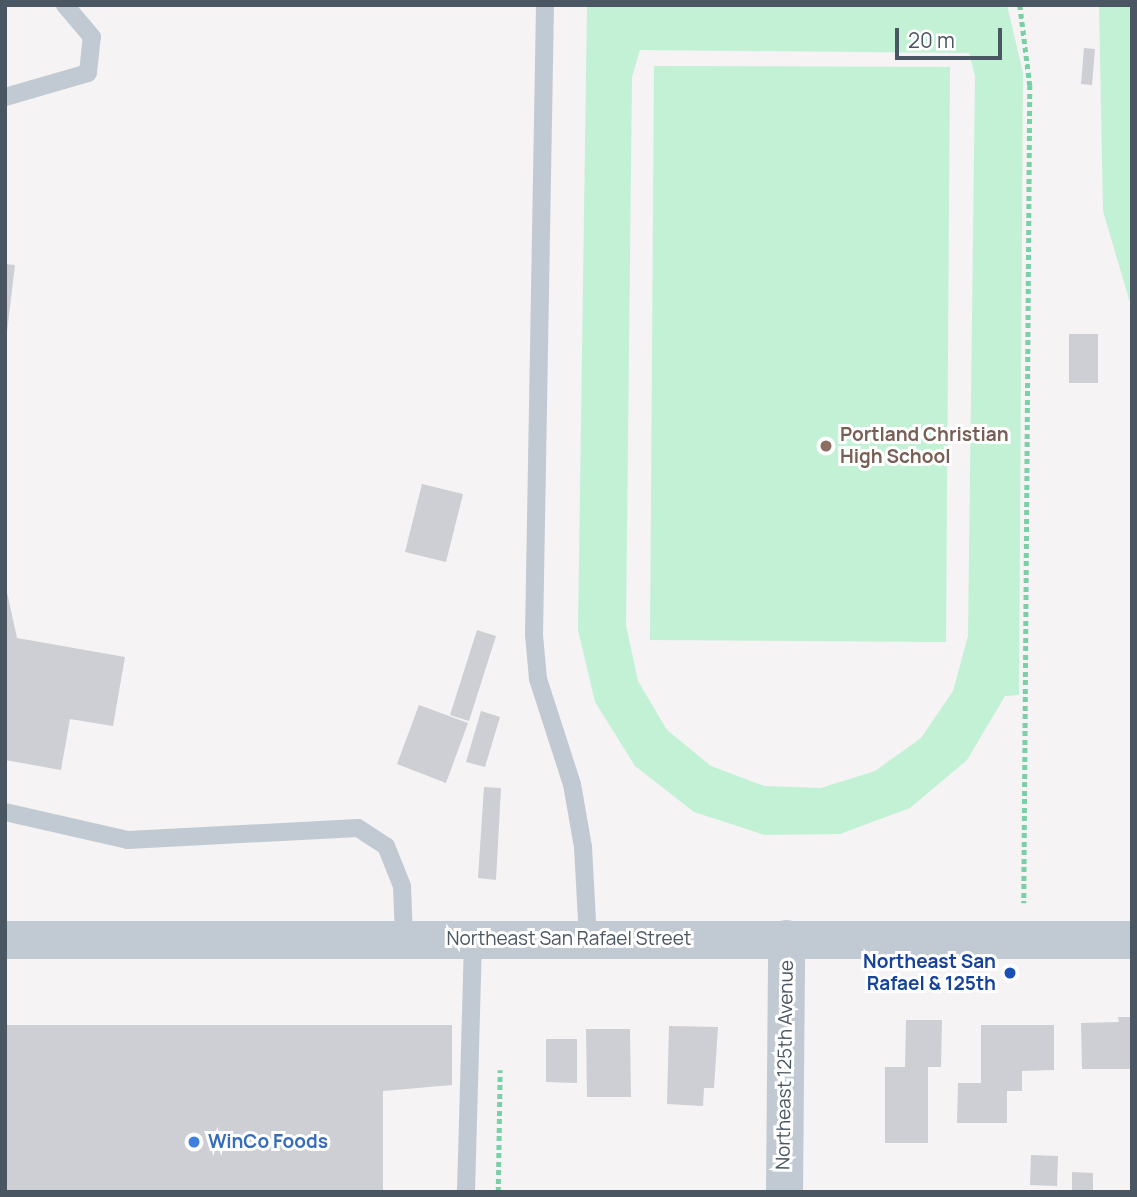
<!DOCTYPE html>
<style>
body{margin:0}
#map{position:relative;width:1137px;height:1197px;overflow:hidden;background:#f5f3f3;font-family:Manrope,sans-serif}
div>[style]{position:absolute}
.green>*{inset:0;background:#c3f1d5}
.building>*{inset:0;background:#cdcfd5}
.path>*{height:4.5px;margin-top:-2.25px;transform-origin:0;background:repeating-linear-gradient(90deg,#7ad0a6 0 5px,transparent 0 8.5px)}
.service>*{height:18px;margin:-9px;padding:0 9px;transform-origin:9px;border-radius:9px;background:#c1cad2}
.minor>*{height:37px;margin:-18.5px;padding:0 18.5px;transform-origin:18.5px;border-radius:18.5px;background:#c1cad2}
.tertiary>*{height:38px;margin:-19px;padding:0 19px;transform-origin:19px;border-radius:19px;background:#c1cad2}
.dots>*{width:19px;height:19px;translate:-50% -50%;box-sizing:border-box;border:4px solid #fff;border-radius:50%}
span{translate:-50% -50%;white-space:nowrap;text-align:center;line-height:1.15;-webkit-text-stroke:6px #fff;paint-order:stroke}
.education-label{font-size:19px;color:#785e54;font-weight:700}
.left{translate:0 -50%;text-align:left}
.street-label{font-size:19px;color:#4a5661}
.transit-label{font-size:19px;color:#164399;font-weight:700}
.right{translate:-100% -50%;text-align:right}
.shop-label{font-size:19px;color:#366cbe;font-weight:700}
.frame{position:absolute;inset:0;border:7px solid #4a5661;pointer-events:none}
.scale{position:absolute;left:895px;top:28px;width:107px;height:32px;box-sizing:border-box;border:4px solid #4a5661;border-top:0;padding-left:9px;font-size:21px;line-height:24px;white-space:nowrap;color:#4a5661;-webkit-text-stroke:5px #fff;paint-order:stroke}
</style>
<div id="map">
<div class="green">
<i style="clip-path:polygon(evenodd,1007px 5px,1023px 73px,1019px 695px,1005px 696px,967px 760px,910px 808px,840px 834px,765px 835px,694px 812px,635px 766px,595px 702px,578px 630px,587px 6px,1007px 5px,640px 50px,969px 53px,975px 76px,968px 636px,953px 691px,921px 738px,875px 771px,821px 788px,764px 786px,711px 766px,667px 730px,638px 681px,626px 625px,632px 77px,640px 50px)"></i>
<i style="clip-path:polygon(1099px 5px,1132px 5px,1132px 800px,1131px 306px,1103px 211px)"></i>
<i style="clip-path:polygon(654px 66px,950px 67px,946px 642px,650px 640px)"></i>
</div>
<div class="building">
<i style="clip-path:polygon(1084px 48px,1095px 49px,1092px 85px,1081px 84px)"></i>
<i style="clip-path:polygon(5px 264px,15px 265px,7px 332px,5px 332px)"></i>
<i style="clip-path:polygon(1069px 334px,1098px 334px,1098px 383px,1069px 383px)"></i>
<i style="clip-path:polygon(422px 484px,463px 494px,446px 562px,405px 552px)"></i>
<i style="clip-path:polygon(5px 583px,17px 638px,125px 657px,113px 726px,70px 719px,61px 770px,5px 760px)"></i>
<i style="clip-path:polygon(477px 630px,496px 636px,469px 721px,450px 715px)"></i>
<i style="clip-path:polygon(419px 705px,468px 723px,446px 783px,397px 764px)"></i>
<i style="clip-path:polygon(481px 711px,500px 717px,485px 767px,466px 762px)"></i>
<i style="clip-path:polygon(484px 787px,501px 788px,496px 880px,478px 878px)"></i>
<i style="clip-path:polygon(1118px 1017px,1132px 1017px,1132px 1069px,1082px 1069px,1081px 1023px,1119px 1022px)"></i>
<i style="clip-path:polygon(906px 1020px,942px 1020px,941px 1067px,928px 1067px,928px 1143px,885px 1143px,885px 1067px,905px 1067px)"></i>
<i style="clip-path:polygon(5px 1025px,452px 1025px,452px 1085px,383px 1091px,383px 1192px,5px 1192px)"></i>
<i style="clip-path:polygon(981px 1025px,1054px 1025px,1054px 1070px,1022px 1071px,1022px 1091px,1007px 1091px,1007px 1123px,957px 1123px,958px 1083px,981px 1083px)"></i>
<i style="clip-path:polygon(669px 1026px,718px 1027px,714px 1088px,704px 1088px,703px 1106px,667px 1104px)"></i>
<i style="clip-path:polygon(586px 1029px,630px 1029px,631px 1097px,587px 1097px)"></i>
<i style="clip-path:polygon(546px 1039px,577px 1039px,577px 1083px,546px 1082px)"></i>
<i style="clip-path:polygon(1031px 1155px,1058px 1156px,1057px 1186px,1030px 1185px)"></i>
<i style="clip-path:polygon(1072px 1172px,1093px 1173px,1093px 1191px,1072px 1191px)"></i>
</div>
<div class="path">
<i style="left:1020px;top:5px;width:81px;rotate:82.9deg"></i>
<i style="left:1030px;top:85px;width:818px;rotate:90.42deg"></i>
<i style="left:498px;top:1192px;width:122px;rotate:-89.1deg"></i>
</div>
<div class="service">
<i style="left:545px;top:5px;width:630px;rotate:91deg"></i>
<i style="left:534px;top:635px;width:44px;rotate:84.8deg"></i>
<i style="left:538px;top:679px;width:110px;rotate:72.1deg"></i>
<i style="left:572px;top:784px;width:64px;rotate:80.1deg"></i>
<i style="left:583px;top:847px;width:92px;rotate:86.9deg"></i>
<i style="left:5px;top:97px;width:86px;rotate:-16.1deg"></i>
<i style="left:88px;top:73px;width:36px;rotate:-84deg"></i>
<i style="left:92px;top:37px;width:42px;rotate:-130.2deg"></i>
<i style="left:5px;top:812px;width:126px;rotate:12.8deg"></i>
<i style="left:128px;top:840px;width:230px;rotate:-3deg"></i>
<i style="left:358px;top:828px;width:33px;rotate:33deg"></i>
<i style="left:386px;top:846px;width:43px;rotate:68.2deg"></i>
<i style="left:402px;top:886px;width:53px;rotate:87.8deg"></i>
<i style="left:466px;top:1192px;width:253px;rotate:-88.4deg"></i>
</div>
<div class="minor">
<i style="left:784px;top:1192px;width:254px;rotate:-89.5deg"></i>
</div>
<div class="tertiary">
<i style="left:5px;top:940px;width:1127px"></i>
</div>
<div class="dots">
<i style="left:826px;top:446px;background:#8d6e63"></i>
<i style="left:1010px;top:973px;background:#1a4fb4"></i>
<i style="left:194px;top:1142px;background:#3f7fe0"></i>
</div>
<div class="education-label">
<span class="left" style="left:840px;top:446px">Portland Christian<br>High School</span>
</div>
<div class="street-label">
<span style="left:569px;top:939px">Northeast San Rafael Street</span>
<span style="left:785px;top:1065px;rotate:-89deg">Northeast 125th Avenue</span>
</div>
<div class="transit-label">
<span class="right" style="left:996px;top:973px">Northeast San<br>Rafael &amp; 125th</span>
</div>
<div class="shop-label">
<span class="left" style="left:208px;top:1142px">WinCo Foods</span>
</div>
<div class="frame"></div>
<div class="scale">20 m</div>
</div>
